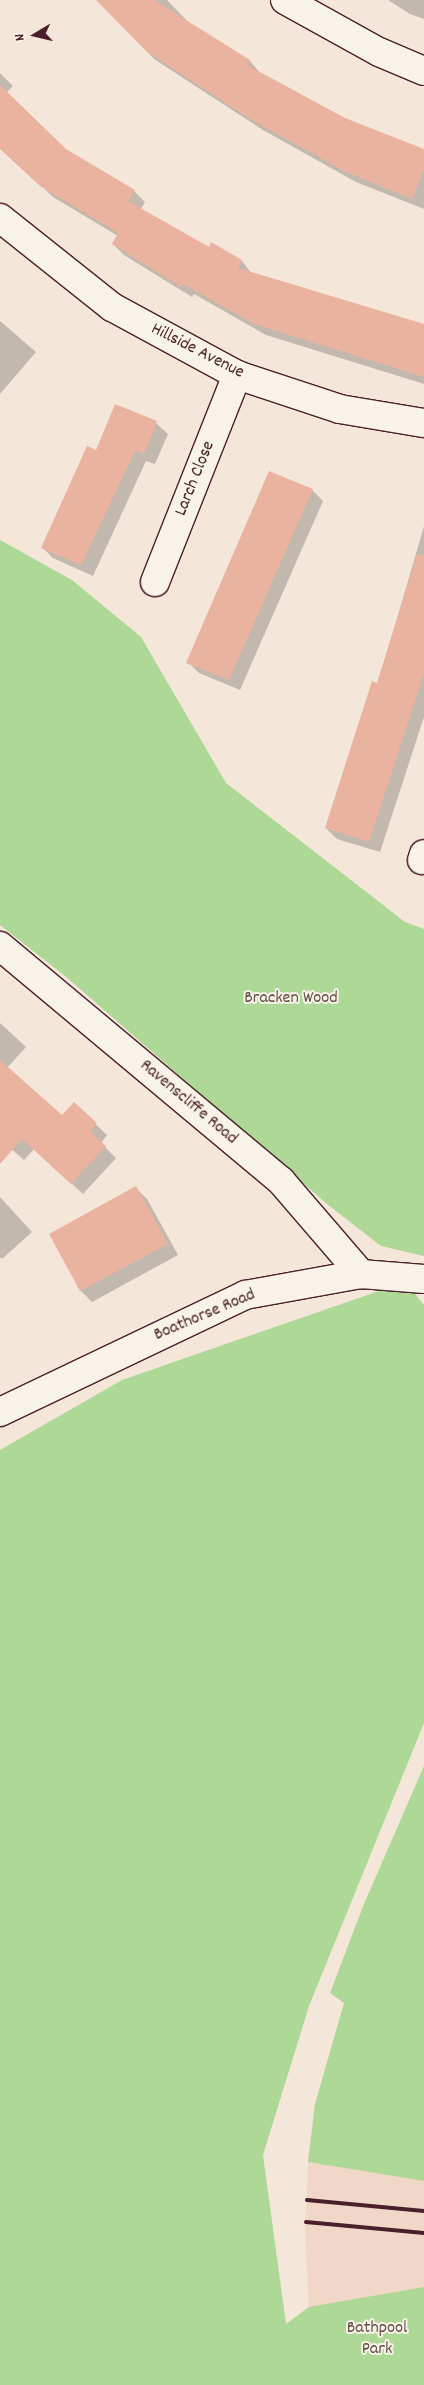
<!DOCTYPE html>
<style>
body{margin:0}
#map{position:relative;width:424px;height:2385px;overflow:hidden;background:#f4e6d9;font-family:Dekko,sans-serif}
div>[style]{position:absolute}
.built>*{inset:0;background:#f1d7c8}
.green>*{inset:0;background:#add896}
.shadow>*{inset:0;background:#0003}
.building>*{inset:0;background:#eab39f}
.roads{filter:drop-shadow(1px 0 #4a1f2b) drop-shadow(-1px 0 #4a1f2b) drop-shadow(0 1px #4a1f2b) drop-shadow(0 -1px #4a1f2b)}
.street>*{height:28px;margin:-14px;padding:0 14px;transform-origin:14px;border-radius:14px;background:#f7f3e8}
.secondary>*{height:28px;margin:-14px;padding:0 14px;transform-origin:14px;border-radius:14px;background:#f7f3e8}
.rail>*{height:4px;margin:-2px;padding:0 2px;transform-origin:2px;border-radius:2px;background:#4a1f2b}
span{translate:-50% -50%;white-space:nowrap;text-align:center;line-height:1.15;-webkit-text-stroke:4px #f7f3e8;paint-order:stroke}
.street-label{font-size:18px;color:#4a1f2b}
.park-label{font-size:18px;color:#634d46}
.north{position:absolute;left:10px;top:10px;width:50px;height:50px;-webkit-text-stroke:4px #f7f3e8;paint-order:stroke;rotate:261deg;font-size:14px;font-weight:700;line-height:20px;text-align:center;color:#4a1f2b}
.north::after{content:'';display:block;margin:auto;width:18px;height:22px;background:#4a1f2b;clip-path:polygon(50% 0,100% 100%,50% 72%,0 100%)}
</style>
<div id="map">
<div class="built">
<i style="clip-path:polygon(315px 2104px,424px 2125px,424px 2316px,314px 2337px,309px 2307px,305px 2234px,308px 2162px)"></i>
</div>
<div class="green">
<i style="clip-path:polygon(0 540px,72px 580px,141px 637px,226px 783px,405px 922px,424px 929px,424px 1256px,381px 1246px,327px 1204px,65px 976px,0 925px)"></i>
<i style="clip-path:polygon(405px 1282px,424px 1305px,424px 1723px,309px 2006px,263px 2155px,286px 2324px,309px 2307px,424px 2287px,424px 2385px,0 2385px,0 1450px,122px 1380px)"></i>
<i style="clip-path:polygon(424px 1766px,424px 2181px,308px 2162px,315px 2104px,344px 2003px,330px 1993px,364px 1904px)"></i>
</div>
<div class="shadow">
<i style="clip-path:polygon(99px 0,167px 0,190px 24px,250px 61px,260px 73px,345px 119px,424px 151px,424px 209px,356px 182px,263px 130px,154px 59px)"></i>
<i style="clip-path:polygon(388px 0,424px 0,424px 19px,410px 14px)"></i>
<i style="clip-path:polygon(0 73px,13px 86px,7px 92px,65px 150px,134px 191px,145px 202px,141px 209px,210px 248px,212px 244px,242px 261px,252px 274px,424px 326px,424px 384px,266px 335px,194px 294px,192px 297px,124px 255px,113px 244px,118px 236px,53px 197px,0 145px)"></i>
<i style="clip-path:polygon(0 321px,36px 352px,0 394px)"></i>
<i style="clip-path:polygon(115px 406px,156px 423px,168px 434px,155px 464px,146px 461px,93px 576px,53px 558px,42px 547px,97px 451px)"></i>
<i style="clip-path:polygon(312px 490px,323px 501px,240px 690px,199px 673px,188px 662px)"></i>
<i style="clip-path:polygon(424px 526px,424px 717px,380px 852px,337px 839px,326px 828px,378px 684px)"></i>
<i style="clip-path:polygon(0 1023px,26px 1047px,7px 1068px,63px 1117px,74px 1104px,107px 1135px,101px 1143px,116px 1158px,83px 1194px,34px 1149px,24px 1160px,0 1139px)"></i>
<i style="clip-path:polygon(136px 1188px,147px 1199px,178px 1255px,92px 1302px,81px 1291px,51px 1234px)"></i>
<i style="clip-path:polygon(0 1197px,32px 1232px,2px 1259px,0 1257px)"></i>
</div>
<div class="building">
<i style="clip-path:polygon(96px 0,154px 0,250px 60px,247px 65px,345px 118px,424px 149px,424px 169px,412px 199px,344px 171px,250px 119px,146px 51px)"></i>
<i style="clip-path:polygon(0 85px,66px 149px,135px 190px,128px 201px,209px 247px,211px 242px,242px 260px,238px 268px,424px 324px,424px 377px,254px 324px,183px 284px,181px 287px,112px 244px,118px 233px,40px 186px,0 149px)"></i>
<i style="clip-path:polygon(115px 404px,157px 421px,144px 454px,135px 451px,81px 565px,41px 548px,87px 446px,96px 450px)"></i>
<i style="clip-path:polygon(269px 471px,313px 489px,229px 680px,186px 663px)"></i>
<i style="clip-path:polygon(417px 554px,424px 555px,424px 673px,369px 842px,325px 828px,372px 681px,377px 683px)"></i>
<i style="clip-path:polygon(0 1060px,62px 1115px,74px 1102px,97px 1123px,90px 1131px,106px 1146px,71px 1184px,22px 1139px,0 1164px)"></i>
<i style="clip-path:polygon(136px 1186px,168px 1244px,80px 1291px,49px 1234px)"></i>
</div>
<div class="roads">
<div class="street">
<i style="left:285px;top:0;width:107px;rotate:29deg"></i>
<i style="left:379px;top:52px;width:49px;rotate:22.9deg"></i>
<i style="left:0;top:218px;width:143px;rotate:38.5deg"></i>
<i style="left:112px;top:307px;width:142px;rotate:28.5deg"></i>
<i style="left:237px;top:375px;width:108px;rotate:18.3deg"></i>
<i style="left:340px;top:409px;width:85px;rotate:9.5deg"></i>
<i style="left:155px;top:582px;width:223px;rotate:-68.4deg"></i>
<i style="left:422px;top:860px;width:6px;rotate:-72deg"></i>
</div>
<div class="secondary">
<i style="left:0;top:946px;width:366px;rotate:39.9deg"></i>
<i style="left:281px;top:1181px;width:123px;rotate:49.3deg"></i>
<i style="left:0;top:1412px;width:272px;rotate:-25.5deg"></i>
<i style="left:245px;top:1295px;width:118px;rotate:-10.3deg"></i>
<i style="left:361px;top:1274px;width:63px;rotate:4.5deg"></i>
</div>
</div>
<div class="rail">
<i style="left:307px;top:2200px;width:118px;rotate:5.4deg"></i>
<i style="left:306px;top:2222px;width:119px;rotate:5.3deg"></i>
</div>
<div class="street-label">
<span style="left:197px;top:352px;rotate:27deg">Hillside Avenue</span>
<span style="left:196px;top:479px;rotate:-68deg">Larch Close</span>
<span style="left:188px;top:1103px;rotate:40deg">Ravenscliffe Road</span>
<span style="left:205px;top:1316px;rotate:-23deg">Boathorse Road</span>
</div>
<div class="park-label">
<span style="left:291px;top:999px">Bracken Wood</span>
<span style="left:377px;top:2340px">Bathpool<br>Park</span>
</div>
<div class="north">N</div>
</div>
